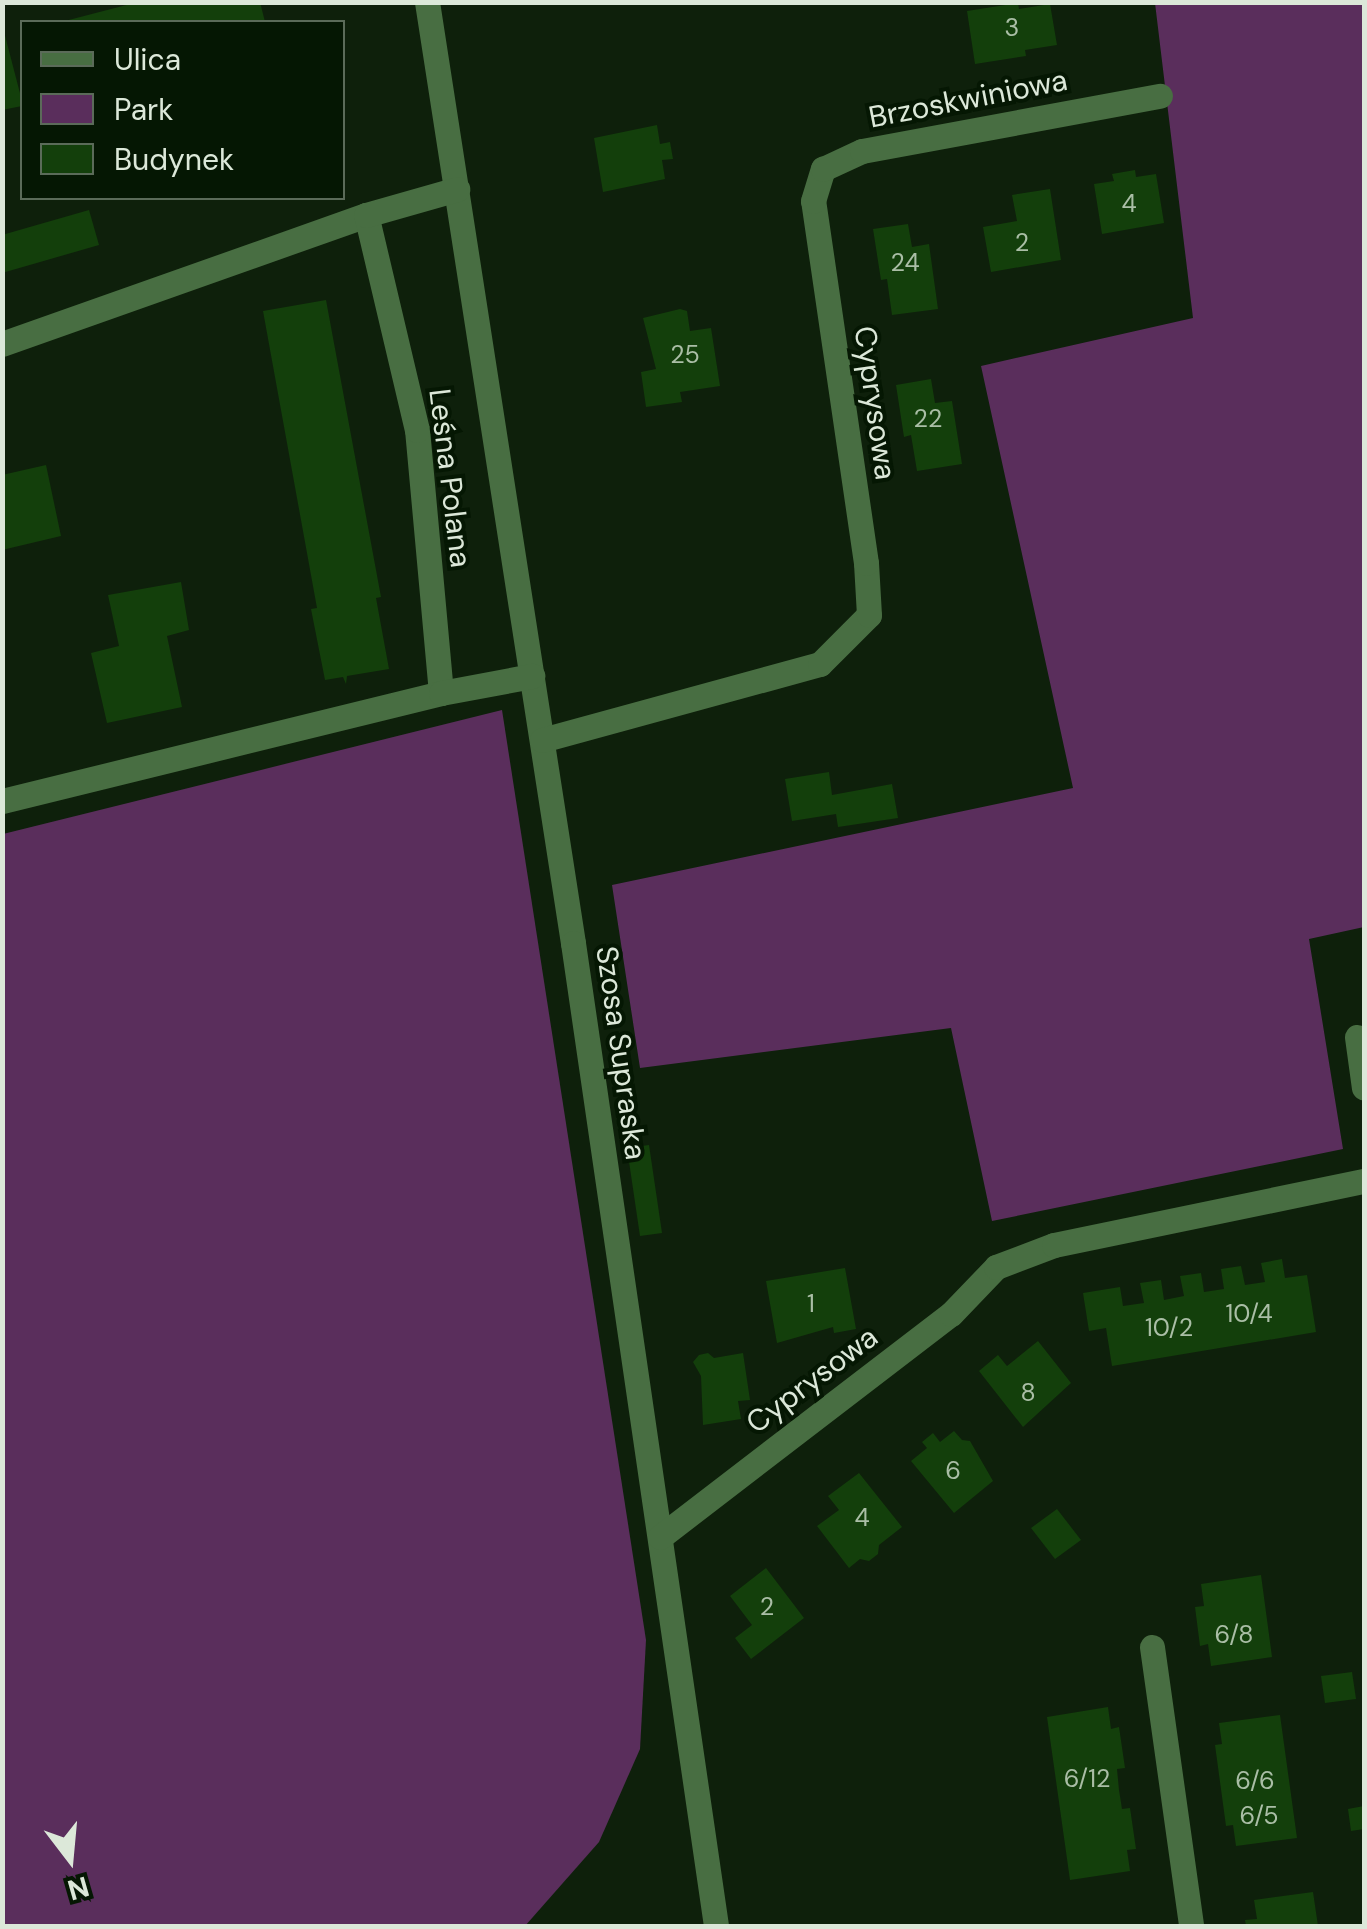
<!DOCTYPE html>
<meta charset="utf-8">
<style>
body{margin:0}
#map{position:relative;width:1367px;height:1929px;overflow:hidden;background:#0e200b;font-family:"DM Sans",sans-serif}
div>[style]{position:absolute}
.green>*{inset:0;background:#5a2e5c}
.building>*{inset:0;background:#133f0b}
.street>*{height:25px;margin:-12.5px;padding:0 12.5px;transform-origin:12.5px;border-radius:12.5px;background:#486e42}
span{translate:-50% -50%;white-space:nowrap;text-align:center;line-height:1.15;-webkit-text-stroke:8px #051703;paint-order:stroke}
.number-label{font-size:25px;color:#aabea6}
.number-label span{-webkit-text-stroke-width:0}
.street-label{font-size:30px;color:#dce8d9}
.frame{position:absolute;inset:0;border:5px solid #dce8d9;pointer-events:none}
.legend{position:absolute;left:20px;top:20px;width:325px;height:180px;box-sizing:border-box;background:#051703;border:2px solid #5b6b59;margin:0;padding:12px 18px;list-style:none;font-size:30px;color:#dce8d9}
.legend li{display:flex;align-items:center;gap:20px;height:50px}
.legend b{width:50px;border:2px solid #5b6b59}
.north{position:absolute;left:20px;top:1809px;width:100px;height:100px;-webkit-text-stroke:8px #051703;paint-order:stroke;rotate:164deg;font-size:28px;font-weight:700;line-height:40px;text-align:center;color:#dce8d9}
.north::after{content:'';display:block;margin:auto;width:35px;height:45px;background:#dce8d9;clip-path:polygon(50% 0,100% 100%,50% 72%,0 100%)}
</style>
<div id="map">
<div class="green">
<i style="clip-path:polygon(1155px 3px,1364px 3px,1364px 927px,1309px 939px,1343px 1149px,992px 1221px,951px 1028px,640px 1068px,612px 885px,1073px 788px,981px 366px,1193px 318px)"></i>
<i style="clip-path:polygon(502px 710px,646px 1640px,640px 1749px,599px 1842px,525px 1926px,3px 1926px,3px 834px)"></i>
</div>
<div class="building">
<i style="clip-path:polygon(138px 2px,260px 2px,265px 22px,61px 22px)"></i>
<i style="clip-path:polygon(1018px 3px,1019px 9px,1050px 4px,1057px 45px,1025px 50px,1026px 56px,975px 64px,967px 11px)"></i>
<i style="clip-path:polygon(2px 24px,22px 101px,22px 106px,2px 110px)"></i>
<i style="clip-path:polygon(657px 125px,660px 144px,670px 142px,673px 159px,662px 160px,665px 179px,603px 192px,594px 138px)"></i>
<i style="clip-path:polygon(1135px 170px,1136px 177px,1156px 174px,1164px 223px,1102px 234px,1094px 184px,1114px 181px,1112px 174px)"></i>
<i style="clip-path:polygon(1050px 189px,1061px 260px,991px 272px,983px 227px,1017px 221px,1012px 195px)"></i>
<i style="clip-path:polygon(89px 210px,99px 245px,2px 273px,2px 235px)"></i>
<i style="clip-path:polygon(908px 224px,912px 247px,929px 244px,938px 309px,892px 315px,887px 279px,881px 280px,873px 229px)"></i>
<i style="clip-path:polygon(326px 300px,381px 597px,376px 598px,389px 669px,347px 676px,346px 684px,343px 677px,325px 680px,311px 609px,317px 608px,263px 311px)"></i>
<i style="clip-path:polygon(680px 309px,687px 311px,690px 331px,711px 328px,720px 386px,680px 392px,682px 402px,646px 407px,641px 372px,656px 369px,643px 318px)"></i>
<i style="clip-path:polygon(931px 379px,935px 403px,952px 401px,962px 464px,917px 471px,911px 435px,904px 437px,896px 385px)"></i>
<i style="clip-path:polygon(46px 465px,61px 536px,2px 550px,2px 475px)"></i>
<i style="clip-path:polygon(181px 582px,189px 630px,167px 636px,182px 707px,107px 723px,91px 653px,119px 646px,108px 595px)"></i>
<i style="clip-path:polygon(829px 772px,832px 795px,892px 784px,898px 818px,838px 827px,836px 814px,792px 821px,785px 779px)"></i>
<i style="clip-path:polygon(649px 1145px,662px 1233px,640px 1236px,627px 1148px)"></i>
<i style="clip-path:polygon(1282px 1259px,1285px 1278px,1307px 1275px,1316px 1332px,1112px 1366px,1106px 1328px,1089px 1331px,1083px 1293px,1120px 1287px,1123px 1306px,1144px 1303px,1140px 1283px,1161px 1280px,1164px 1300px,1184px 1296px,1180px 1276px,1201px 1273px,1204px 1292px,1224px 1289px,1221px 1269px,1241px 1266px,1245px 1285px,1265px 1282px,1261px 1263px)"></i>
<i style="clip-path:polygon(845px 1268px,856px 1329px,834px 1333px,833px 1327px,777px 1343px,766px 1281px)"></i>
<i style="clip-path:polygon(1038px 1341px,1071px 1383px,1023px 1427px,979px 1371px,998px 1355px,1007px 1366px)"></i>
<i style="clip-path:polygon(708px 1353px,714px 1358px,743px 1353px,750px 1400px,738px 1401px,741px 1419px,703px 1425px,701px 1376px,693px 1362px,699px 1355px)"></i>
<i style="clip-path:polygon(954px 1431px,962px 1440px,970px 1441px,993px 1481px,954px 1513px,911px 1461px,927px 1448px,922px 1442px,933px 1433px,940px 1442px)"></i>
<i style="clip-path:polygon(859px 1473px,902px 1527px,879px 1545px,878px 1554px,869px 1561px,860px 1559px,849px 1568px,817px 1526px,839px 1510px,828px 1496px)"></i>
<i style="clip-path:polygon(1057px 1509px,1081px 1540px,1055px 1559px,1031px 1528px)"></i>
<i style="clip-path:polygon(766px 1568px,804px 1618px,751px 1659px,735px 1638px,752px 1625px,730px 1596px)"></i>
<i style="clip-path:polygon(1261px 1575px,1272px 1657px,1211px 1666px,1208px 1644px,1200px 1646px,1195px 1607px,1204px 1606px,1201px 1584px)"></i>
<i style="clip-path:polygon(1352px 1672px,1356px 1699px,1325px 1703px,1321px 1676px)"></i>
<i style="clip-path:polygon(1108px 1707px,1111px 1729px,1119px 1727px,1125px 1768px,1117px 1769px,1119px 1790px,1122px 1809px,1130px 1808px,1136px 1849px,1127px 1850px,1130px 1871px,1070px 1880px,1047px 1717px)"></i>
<i style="clip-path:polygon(1280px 1715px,1297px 1838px,1236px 1846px,1233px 1825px,1226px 1826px,1215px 1745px,1222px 1744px,1219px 1723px)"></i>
<i style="clip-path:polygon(1364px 1806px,1364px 1829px,1351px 1831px,1348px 1809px)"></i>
<i style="clip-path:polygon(1313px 1892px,1318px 1926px,1246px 1926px,1245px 1920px,1257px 1919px,1254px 1900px)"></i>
</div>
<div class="street">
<i style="left:427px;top:2px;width:952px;rotate:81.18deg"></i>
<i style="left:573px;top:943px;width:993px;rotate:81.72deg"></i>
<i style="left:2px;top:344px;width:386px;rotate:-19.5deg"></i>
<i style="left:441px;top:693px;width:264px;rotate:-95.2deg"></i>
<i style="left:417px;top:430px;width:221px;rotate:-103.3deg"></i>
<i style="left:366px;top:215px;width:95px;rotate:-15.9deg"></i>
<i style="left:542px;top:740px;width:288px;rotate:-15.3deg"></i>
<i style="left:820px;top:664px;width:69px;rotate:-45deg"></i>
<i style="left:869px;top:615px;width:52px;rotate:-93.3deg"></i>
<i style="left:866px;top:563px;width:366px;rotate:-98.3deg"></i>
<i style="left:813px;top:201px;width:34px;rotate:-73deg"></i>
<i style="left:823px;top:169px;width:43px;rotate:-24.8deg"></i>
<i style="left:862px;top:151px;width:303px;rotate:-10.5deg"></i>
<i style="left:2px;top:801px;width:452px;rotate:-13.8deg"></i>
<i style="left:441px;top:693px;width:93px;rotate:-10.6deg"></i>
<i style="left:1357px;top:1037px;width:51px;rotate:82.2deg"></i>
<i style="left:660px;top:1537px;width:367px;rotate:-37.5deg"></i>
<i style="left:951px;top:1314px;width:65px;rotate:-46.2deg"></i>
<i style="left:996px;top:1267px;width:62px;rotate:-20.8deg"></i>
<i style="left:1054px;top:1245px;width:317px;rotate:-11.7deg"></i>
<i style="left:1152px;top:1647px;width:282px;rotate:82deg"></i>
</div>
<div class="number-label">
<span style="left:1012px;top:28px">3</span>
<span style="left:1129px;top:204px">4</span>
<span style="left:1022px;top:243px">2</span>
<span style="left:905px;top:263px">24</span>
<span style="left:685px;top:355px">25</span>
<span style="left:928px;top:419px">22</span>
<span style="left:811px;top:1304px">1</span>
<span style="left:1249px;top:1314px">10/4</span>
<span style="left:1169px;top:1328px">10/2</span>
<span style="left:1028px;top:1393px">8</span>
<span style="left:953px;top:1471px">6</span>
<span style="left:862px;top:1518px">4</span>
<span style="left:767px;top:1607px">2</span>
<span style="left:1234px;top:1635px">6/8</span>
<span style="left:1087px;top:1779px">6/12</span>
<span style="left:1255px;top:1781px">6/6</span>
<span style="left:1259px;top:1816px">6/5</span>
</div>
<div class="street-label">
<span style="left:968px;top:99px;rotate:-11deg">Brzoskwiniowa</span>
<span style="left:875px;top:403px;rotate:82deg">Cyprysowa</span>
<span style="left:450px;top:478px;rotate:83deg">Leśna Polana</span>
<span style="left:621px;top:1053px;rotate:82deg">Szosa Supraska</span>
<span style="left:812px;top:1380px;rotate:-37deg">Cyprysowa</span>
</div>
<div class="frame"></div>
<ul class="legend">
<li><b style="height:12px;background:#486e42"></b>Ulica</li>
<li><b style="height:28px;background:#5a2e5c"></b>Park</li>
<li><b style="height:28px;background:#133f0b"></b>Budynek</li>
</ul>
<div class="north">N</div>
</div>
